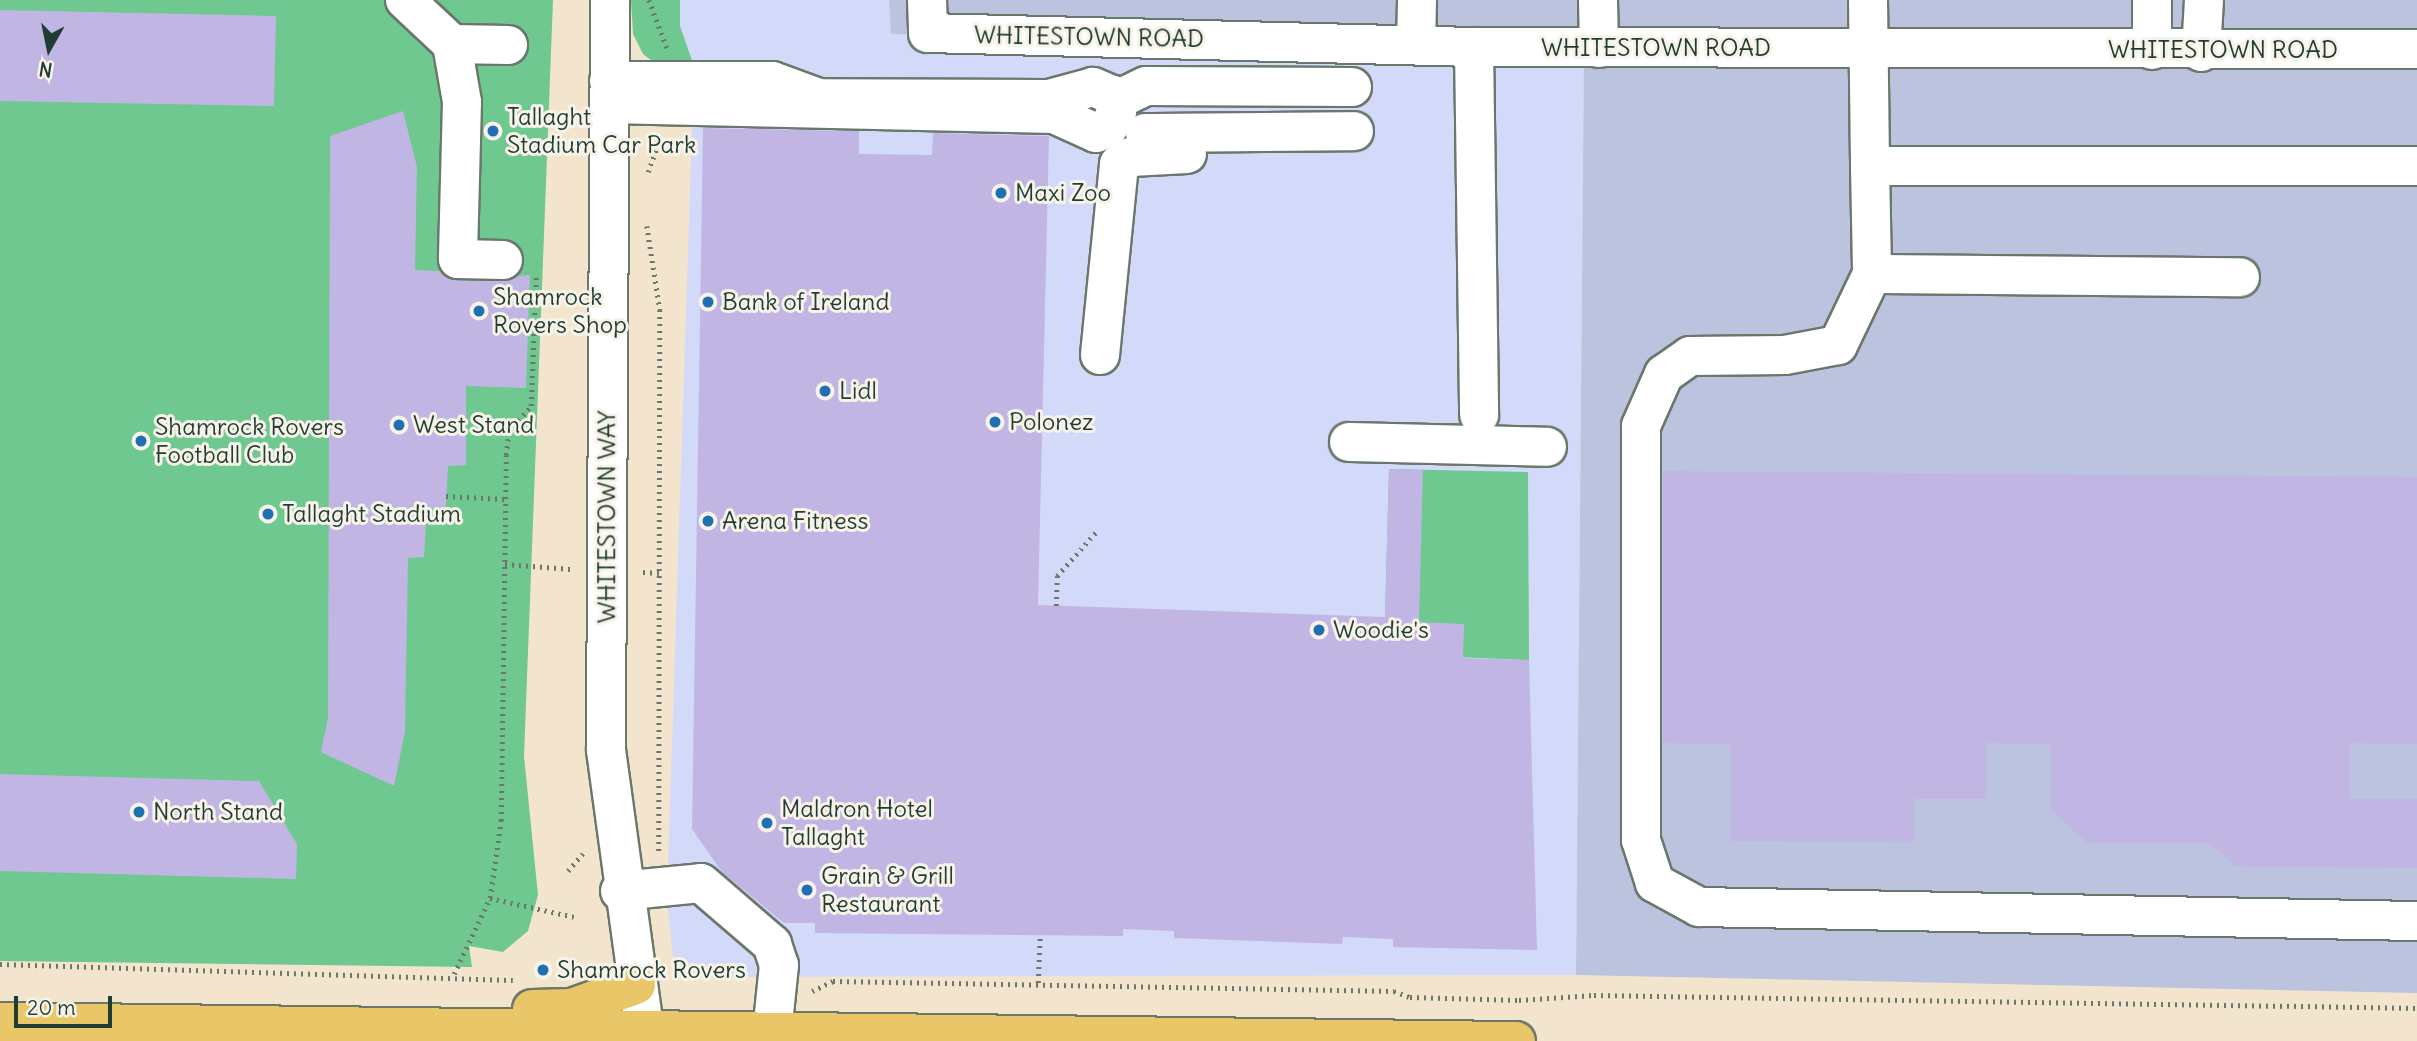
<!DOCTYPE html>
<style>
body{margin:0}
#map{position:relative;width:2417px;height:1041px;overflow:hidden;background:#f3e5cd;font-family:Delius,sans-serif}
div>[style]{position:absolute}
.built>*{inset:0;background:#d2d9f9}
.industrial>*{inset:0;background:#bcc3de}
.green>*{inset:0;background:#6ec88f}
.building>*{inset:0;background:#c1b5e3}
.path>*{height:4.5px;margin-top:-2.25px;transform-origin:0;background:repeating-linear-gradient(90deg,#69786a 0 2px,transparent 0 7px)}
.roads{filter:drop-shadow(2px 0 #69786a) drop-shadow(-2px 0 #69786a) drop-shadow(0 2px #69786a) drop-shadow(0 -2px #69786a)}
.minor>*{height:38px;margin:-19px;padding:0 19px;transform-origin:19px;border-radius:19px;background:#fff}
.major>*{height:38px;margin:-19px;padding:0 19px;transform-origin:19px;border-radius:19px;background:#e9c769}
.dots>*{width:19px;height:19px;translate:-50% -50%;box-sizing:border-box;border:4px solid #f7f3e8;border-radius:50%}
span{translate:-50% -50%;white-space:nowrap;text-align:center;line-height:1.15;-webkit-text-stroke:6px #f7f3e8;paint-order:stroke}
.street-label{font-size:24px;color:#1f3d34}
.poi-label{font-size:24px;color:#1f3d34}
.left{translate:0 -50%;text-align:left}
.north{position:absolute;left:14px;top:14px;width:70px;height:70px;-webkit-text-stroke:5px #f7f3e8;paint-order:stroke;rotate:189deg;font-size:19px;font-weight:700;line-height:28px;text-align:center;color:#1f3d34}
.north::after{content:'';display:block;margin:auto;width:24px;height:32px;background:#1f3d34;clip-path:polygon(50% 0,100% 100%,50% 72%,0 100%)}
.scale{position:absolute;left:14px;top:996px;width:98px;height:32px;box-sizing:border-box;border:4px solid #1f3d34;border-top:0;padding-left:9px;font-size:21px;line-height:24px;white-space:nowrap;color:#1f3d34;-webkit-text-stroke:5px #f7f3e8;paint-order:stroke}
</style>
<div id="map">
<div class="built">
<i style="clip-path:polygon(680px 0,889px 0,891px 34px,1584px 49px,1576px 975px,691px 977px,673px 955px,667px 899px,694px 66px,679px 24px)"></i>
</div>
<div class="industrial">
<i style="clip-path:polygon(889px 0,2417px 0,2417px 993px,1576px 975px,1584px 50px,891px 34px)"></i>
</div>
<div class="green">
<i style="clip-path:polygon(0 0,553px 0,524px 756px,538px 895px,528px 931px,503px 952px,469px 946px,472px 967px,0 961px)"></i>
<i style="clip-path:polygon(631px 0,680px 0,680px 26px,694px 66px,656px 64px,643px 54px,633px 34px)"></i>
<i style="clip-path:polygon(1389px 469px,1528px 472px,1529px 660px,1384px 654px)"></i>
</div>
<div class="building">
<i style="clip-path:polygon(0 10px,276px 16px,274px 106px,0 101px)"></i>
<i style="clip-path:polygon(403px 111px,417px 167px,415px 270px,440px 271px,458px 281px,530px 275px,526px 388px,466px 386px,466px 465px,448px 466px,446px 507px,427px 508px,424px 557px,408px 558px,405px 732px,394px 786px,321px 752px,328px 717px,330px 136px)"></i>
<i style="clip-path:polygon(703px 128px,859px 131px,859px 154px,932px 155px,933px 133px,1049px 136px,1038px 605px,1385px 617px,1389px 469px,1423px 470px,1419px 622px,1464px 624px,1463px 658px,1529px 660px,1537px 950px,1393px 947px,1393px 939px,1343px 937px,1342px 944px,1174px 938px,1174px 931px,1123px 929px,1123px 936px,815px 933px,815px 923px,784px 923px,722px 872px,692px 829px)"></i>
<i style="clip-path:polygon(1663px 471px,2417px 477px,2417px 744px,2350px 743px,2350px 799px,2417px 799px,2417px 868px,2235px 866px,2210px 843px,2087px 843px,2050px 809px,2051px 744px,1986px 743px,1986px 799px,1914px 799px,1914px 842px,1730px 841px,1731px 744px,1663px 743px)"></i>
<i style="clip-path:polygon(0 774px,259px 781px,297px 844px,296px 879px,0 871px)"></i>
</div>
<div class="path">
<i style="left:649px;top:0;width:51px;rotate:69.4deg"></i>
<i style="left:648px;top:172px;width:32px;rotate:-70deg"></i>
<i style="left:647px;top:226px;width:85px;rotate:81.2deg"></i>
<i style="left:660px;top:310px;width:543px;rotate:90.11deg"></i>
<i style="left:446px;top:496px;width:59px;rotate:2.9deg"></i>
<i style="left:505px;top:564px;width:66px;rotate:4.3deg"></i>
<i style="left:643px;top:572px;width:16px;rotate:4deg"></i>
<i style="left:1056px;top:606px;width:30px;rotate:-88deg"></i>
<i style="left:1057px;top:576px;width:59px;rotate:-48.4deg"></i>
<i style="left:568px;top:871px;width:23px;rotate:-50deg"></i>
<i style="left:490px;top:898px;width:86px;rotate:12.7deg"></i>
<i style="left:0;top:964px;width:513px;rotate:1.79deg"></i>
<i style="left:454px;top:974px;width:84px;rotate:-64.7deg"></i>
<i style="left:490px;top:898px;width:78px;rotate:-81.9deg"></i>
<i style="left:501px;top:821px;width:366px;rotate:-89.2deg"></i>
<i style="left:506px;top:455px;width:24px;rotate:-83deg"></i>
<i style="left:509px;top:431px;width:33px;rotate:-49deg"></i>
<i style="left:531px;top:406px;width:131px;rotate:-87.8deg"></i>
<i style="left:1038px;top:983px;width:48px;rotate:-87.6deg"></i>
<i style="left:812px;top:991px;width:23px;rotate:-25deg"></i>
<i style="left:833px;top:981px;width:561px;rotate:1.02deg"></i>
<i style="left:1394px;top:991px;width:17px;rotate:21deg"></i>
<i style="left:1410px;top:997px;width:109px;rotate:1.6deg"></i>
<i style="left:1519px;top:1000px;width:75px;rotate:-3.8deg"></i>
<i style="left:1594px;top:995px;width:823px;rotate:0.9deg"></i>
</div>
<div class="roads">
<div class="minor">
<i style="left:405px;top:0;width:64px;rotate:43.1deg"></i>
<i style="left:452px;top:44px;width:59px;rotate:80.2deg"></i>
<i style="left:462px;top:102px;width:157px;rotate:91.5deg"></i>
<i style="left:458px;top:259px;width:45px;rotate:1.3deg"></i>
<i style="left:610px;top:0;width:750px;rotate:90.31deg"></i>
<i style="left:606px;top:750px;width:294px;rotate:82.2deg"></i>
<i style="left:927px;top:0;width:33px;rotate:88deg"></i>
<i style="left:928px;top:33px;width:546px;rotate:1.47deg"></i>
<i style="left:1474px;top:47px;width:943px;rotate:0.12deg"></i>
<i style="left:1598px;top:0;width:48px;rotate:88.8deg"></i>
<i style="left:1868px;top:0;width:166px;rotate:89.3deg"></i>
<i style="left:452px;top:44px;width:56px;rotate:1deg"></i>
<i style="left:1416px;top:45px;width:45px;rotate:-88.7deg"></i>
<i style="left:1474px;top:47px;width:368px;rotate:89.2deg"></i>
<i style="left:2152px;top:50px;width:50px;rotate:-90deg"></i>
<i style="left:2201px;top:52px;width:52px;rotate:-86.7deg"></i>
<i style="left:1115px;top:101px;width:34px;rotate:-26deg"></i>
<i style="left:1146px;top:86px;width:206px;rotate:0.3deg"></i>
<i style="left:609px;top:104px;width:445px;rotate:1.3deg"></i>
<i style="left:1054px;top:114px;width:46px;rotate:24.3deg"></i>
<i style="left:1096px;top:133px;width:13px;rotate:-23deg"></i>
<i style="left:1108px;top:128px;width:18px;rotate:-61deg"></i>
<i style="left:1117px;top:112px;width:18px;rotate:-106deg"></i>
<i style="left:1112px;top:95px;width:21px;rotate:-157deg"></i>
<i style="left:1093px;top:87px;width:46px;rotate:164.7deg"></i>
<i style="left:1049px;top:99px;width:230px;rotate:-179.8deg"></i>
<i style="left:819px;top:98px;width:50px;rotate:-160.1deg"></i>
<i style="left:772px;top:81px;width:163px;rotate:180deg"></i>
<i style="left:1145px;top:133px;width:209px;rotate:-0.5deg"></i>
<i style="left:2417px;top:166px;width:547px;rotate:180deg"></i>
<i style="left:1870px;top:166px;width:108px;rotate:88.9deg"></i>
<i style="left:1872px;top:274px;width:79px;rotate:115.6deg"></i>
<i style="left:1838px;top:345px;width:54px;rotate:169.3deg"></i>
<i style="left:1785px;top:355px;width:95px;rotate:179.4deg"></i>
<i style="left:1690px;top:356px;width:32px;rotate:145deg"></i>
<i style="left:1664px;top:374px;width:57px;rotate:113.9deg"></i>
<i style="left:1641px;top:426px;width:414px;rotate:90deg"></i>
<i style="left:1641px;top:840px;width:45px;rotate:72deg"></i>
<i style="left:1655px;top:883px;width:50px;rotate:28.6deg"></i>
<i style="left:1699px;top:907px;width:718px;rotate:1.12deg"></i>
<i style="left:1872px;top:274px;width:368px;rotate:0.5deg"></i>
<i style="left:1100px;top:355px;width:192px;rotate:-84.3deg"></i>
<i style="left:1119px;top:164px;width:14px;rotate:-30deg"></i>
<i style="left:1131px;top:157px;width:56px;rotate:-3.1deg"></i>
<i style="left:1349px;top:442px;width:198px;rotate:1.4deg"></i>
<i style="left:620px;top:891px;width:81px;rotate:-5.6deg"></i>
<i style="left:701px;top:883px;width:94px;rotate:40.7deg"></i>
<i style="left:772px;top:944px;width:22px;rotate:72deg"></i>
<i style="left:779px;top:965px;width:68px;rotate:95.9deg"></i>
</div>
<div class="major">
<i style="left:532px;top:1009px;width:40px;rotate:-1.4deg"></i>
<i style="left:572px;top:1008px;width:68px;rotate:-19.8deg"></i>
<i style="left:0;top:1022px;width:1516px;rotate:0.72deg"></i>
</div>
</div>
<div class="dots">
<i style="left:493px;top:131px;background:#1f6fb2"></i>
<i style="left:1001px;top:193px;background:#1f6fb2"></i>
<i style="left:708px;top:302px;background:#1f6fb2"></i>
<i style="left:479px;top:311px;background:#1f6fb2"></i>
<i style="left:825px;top:391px;background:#1f6fb2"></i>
<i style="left:995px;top:422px;background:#1f6fb2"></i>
<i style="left:399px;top:425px;background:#1f6fb2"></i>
<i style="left:141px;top:441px;background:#1f6fb2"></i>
<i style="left:268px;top:514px;background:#1f6fb2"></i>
<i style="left:708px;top:521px;background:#1f6fb2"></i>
<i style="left:1319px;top:630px;background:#1f6fb2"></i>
<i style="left:139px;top:812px;background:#1f6fb2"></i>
<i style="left:767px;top:823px;background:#1f6fb2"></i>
<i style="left:807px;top:890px;background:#1f6fb2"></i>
<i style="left:543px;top:970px;background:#1f6fb2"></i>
</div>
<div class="street-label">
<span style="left:1089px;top:37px;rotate:1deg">WHITESTOWN ROAD</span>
<span style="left:1656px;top:48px">WHITESTOWN ROAD</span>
<span style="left:2223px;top:50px">WHITESTOWN ROAD</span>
<span style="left:607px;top:517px;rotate:-90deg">WHITESTOWN WAY</span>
</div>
<div class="poi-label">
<span class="left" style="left:507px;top:131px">Tallaght<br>Stadium Car Park</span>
<span class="left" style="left:1015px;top:193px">Maxi Zoo</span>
<span class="left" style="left:493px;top:311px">Shamrock<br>Rovers Shop</span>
<span class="left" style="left:722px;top:302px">Bank of Ireland</span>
<span class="left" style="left:839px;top:391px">Lidl</span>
<span class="left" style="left:1009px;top:422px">Polonez</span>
<span class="left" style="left:413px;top:425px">West Stand</span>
<span class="left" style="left:155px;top:441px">Shamrock Rovers<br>Football Club</span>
<span class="left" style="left:282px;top:514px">Tallaght Stadium</span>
<span class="left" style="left:722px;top:521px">Arena Fitness</span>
<span class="left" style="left:1333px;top:630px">Woodie's</span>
<span class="left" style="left:781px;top:823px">Maldron Hotel<br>Tallaght</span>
<span class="left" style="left:153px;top:812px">North Stand</span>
<span class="left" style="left:821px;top:890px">Grain &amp; Grill<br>Restaurant</span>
<span class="left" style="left:557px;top:970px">Shamrock Rovers</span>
</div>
<div class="north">N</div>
<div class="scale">20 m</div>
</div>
